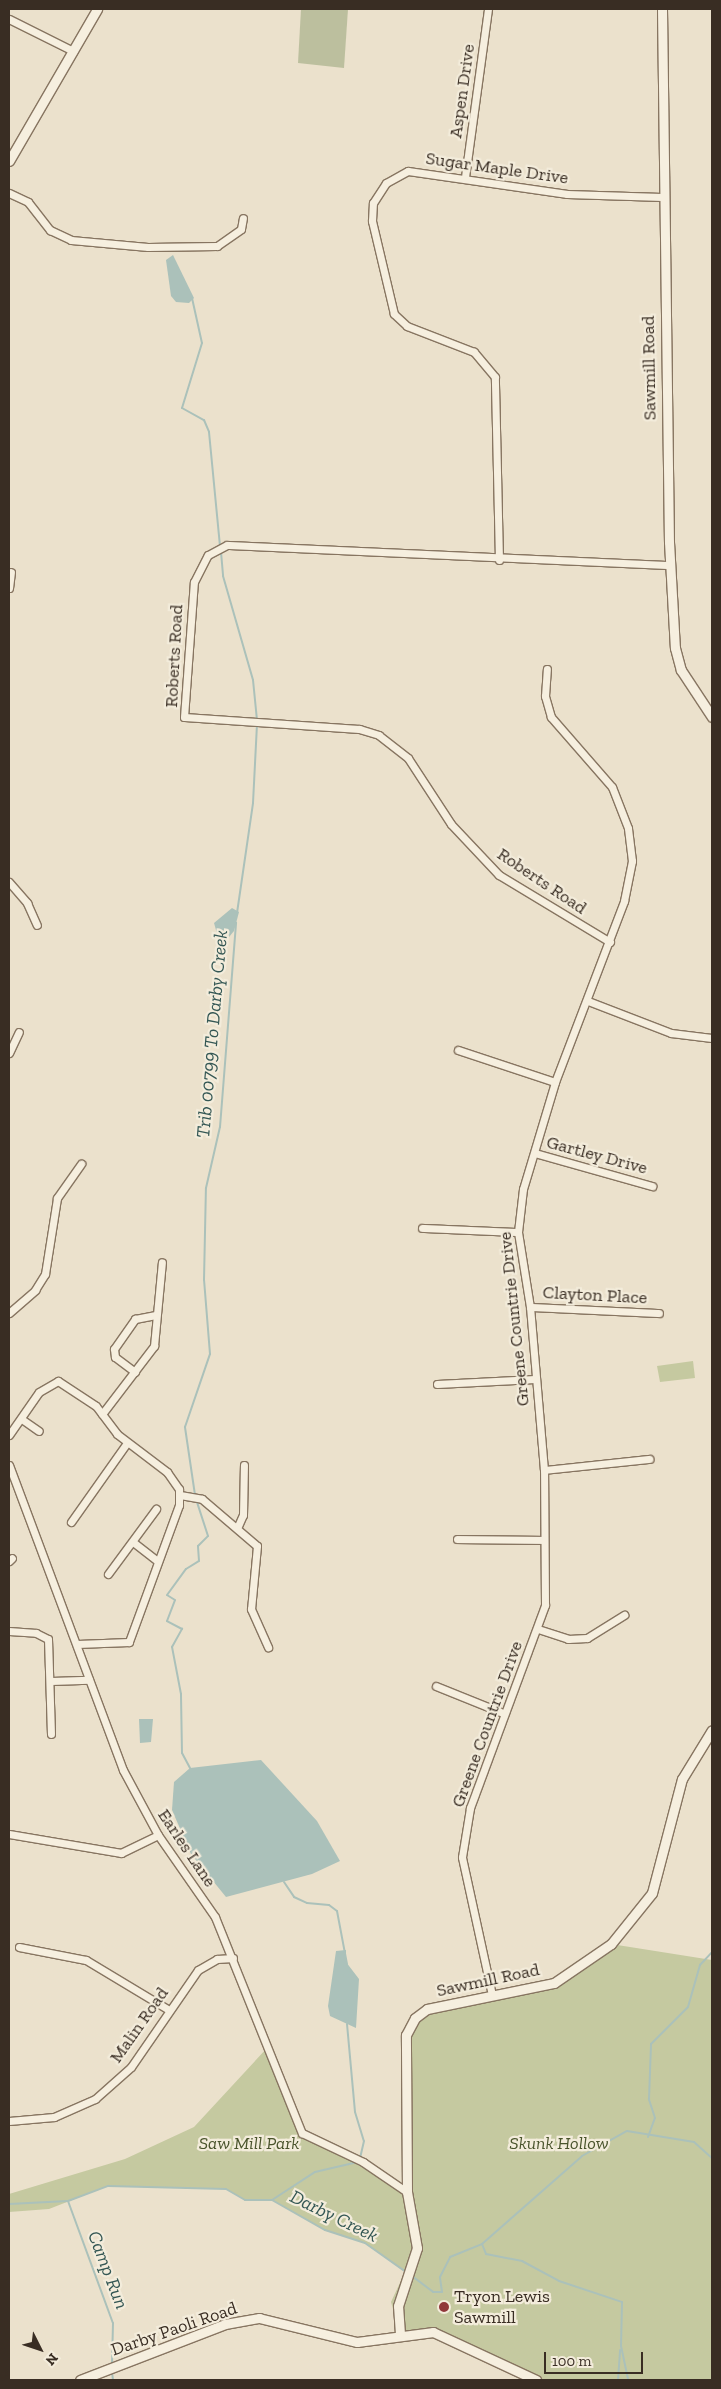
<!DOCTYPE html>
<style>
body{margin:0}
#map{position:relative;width:721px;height:2389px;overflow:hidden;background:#ebe1cc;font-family:"Zilla Slab",serif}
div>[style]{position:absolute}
.green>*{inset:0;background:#c5c9a0}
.cemetery>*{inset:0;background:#bcbf9e}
.water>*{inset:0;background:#abc1ba}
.stream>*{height:2px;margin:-1px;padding:0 1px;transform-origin:1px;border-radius:1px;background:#abc1ba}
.roads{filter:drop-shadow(1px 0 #877561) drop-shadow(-1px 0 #877561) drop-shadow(0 1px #877561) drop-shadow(0 -1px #877561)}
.minor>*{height:7px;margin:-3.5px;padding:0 3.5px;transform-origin:3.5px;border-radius:3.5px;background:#f6efdf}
.tertiary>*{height:9px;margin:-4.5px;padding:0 4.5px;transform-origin:4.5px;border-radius:4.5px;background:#f6efdf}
.dots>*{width:14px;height:14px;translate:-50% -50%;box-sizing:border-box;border:2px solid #f3ecdb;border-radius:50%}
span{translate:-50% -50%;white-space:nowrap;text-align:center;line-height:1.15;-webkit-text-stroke:4.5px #f3ecdb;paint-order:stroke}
.street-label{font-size:18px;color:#392d23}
.park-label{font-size:18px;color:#4a542c;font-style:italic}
.poi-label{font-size:18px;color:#392d23}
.left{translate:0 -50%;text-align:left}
.water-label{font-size:19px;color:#345754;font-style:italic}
.frame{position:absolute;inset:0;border:10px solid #392d23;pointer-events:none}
.north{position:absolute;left:15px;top:2324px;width:50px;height:50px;-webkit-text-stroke:4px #f3ecdb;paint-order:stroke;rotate:131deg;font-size:14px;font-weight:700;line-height:20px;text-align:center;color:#392d23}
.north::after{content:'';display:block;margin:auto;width:18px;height:22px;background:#392d23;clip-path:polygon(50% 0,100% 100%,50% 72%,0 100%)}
.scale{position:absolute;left:544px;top:2352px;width:99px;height:22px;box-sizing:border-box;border:2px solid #392d23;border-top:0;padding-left:6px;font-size:15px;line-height:18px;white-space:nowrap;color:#392d23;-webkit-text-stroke:4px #f3ecdb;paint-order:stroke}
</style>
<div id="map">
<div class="green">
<i style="clip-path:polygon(693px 1361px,695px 1378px,660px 1382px,657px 1366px)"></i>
<i style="clip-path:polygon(611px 1944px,712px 1960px,712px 2380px,536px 2380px,448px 2336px,400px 2334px,391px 2302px,405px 2272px,365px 2243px,325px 2230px,272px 2200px,245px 2200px,226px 2189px,108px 2186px,49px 2209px,9px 2212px,9px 2194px,125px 2159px,194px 2127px,267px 2048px,302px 2133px,406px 2192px,406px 2035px,427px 2009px,554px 1983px)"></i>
</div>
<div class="cemetery">
<i style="clip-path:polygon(301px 9px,348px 9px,344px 68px,298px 63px)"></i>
</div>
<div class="water">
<i style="clip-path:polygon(173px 255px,194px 298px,189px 303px,176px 302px,171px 296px,166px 260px)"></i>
<i style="clip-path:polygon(232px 908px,239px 912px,234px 931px,229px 937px,218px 937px,214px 923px)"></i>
<i style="clip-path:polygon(139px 1719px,153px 1719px,151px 1742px,140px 1743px)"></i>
<i style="clip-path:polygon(261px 1760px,317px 1821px,340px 1861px,312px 1874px,226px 1897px,191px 1854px,172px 1810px,174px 1782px,190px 1768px)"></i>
<i style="clip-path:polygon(346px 1950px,346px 1962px,359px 1979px,356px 2028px,330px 2016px,328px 2006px,336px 1951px)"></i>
</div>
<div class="stream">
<i style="left:192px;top:298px;width:46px;rotate:77.5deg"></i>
<i style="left:202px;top:343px;width:68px;rotate:107.1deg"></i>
<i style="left:182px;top:408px;width:25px;rotate:29deg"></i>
<i style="left:204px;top:420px;width:13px;rotate:67deg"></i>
<i style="left:209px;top:432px;width:116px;rotate:84.5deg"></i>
<i style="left:221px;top:552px;width:24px;rotate:85deg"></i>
<i style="left:223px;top:576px;width:108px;rotate:73.9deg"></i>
<i style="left:253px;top:680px;width:40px;rotate:84.3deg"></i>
<i style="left:237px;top:913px;width:111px;rotate:-81.7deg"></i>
<i style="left:253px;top:803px;width:78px;rotate:-87.1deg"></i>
<i style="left:195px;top:1495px;width:69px;rotate:-98.4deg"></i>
<i style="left:185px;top:1427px;width:77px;rotate:-71.1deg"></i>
<i style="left:210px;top:1354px;width:74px;rotate:-94.6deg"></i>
<i style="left:204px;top:1280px;width:92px;rotate:-88.8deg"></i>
<i style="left:206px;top:1188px;width:63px;rotate:-77.1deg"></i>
<i style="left:220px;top:1127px;width:205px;rotate:-85.5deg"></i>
<i style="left:190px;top:1768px;width:17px;rotate:-118deg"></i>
<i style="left:182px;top:1753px;width:59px;rotate:-91deg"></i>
<i style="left:181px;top:1694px;width:48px;rotate:-100.8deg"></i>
<i style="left:172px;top:1647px;width:21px;rotate:-61deg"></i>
<i style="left:182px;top:1629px;width:17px;rotate:-152deg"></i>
<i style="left:167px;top:1621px;width:22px;rotate:-69deg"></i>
<i style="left:175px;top:1600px;width:9px;rotate:-148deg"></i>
<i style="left:167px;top:1595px;width:32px;rotate:-54deg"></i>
<i style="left:186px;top:1569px;width:15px;rotate:-32deg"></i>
<i style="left:199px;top:1561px;width:15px;rotate:-94deg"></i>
<i style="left:198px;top:1546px;width:14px;rotate:-45deg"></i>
<i style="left:208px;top:1536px;width:38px;rotate:-108deg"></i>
<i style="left:284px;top:1882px;width:18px;rotate:56deg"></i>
<i style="left:294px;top:1897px;width:14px;rotate:25deg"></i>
<i style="left:307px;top:1903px;width:22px;rotate:5deg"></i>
<i style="left:329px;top:1905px;width:10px;rotate:37deg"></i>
<i style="left:337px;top:1911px;width:54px;rotate:79.3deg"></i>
<i style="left:347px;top:2024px;width:88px;rotate:84.8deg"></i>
<i style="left:355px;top:2112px;width:30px;rotate:73deg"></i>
<i style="left:364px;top:2141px;width:17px;rotate:103deg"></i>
<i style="left:648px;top:2137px;width:20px;rotate:-70deg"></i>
<i style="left:655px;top:2118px;width:20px;rotate:-108deg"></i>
<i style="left:649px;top:2099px;width:55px;rotate:-87.9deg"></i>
<i style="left:651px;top:2044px;width:52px;rotate:-45deg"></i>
<i style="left:688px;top:2007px;width:44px;rotate:-74.1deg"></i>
<i style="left:700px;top:1965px;width:18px;rotate:-47deg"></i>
<i style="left:272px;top:2200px;width:51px;rotate:-33.1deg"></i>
<i style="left:315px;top:2172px;width:44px;rotate:-13.1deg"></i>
<i style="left:68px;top:2201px;width:130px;rotate:69.8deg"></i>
<i style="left:113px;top:2323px;width:42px;rotate:91.4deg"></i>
<i style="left:9px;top:2204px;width:59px;rotate:-2.9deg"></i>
<i style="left:68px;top:2201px;width:43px;rotate:-20.6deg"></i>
<i style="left:108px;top:2186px;width:118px;rotate:1.5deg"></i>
<i style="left:226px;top:2189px;width:22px;rotate:30deg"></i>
<i style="left:245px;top:2200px;width:27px"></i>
<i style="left:272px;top:2200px;width:61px;rotate:29.5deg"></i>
<i style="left:325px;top:2230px;width:42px;rotate:18deg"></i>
<i style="left:365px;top:2243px;width:50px;rotate:35.3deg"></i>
<i style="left:482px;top:2244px;width:11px;rotate:68deg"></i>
<i style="left:486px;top:2254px;width:37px;rotate:11deg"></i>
<i style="left:522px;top:2261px;width:42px;rotate:28.4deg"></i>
<i style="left:559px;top:2281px;width:66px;rotate:18.4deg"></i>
<i style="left:622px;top:2302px;width:44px;rotate:91.3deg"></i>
<i style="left:621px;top:2346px;width:35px;rotate:78deg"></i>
<i style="left:412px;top:2276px;width:26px;rotate:37deg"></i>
<i style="left:433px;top:2292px;width:9px"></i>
<i style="left:442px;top:2292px;width:15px;rotate:-98deg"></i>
<i style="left:440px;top:2277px;width:22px;rotate:-63deg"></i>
<i style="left:450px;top:2257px;width:35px;rotate:-22deg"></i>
<i style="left:482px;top:2244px;width:133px;rotate:-41.3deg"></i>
<i style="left:582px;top:2156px;width:51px;rotate:-29.1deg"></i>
<i style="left:627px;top:2131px;width:68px;rotate:9.3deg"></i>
<i style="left:694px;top:2142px;width:24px;rotate:42deg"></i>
<i style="left:112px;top:2372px;width:8px;rotate:83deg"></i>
<i style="left:618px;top:2380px;width:30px;rotate:-86deg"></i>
</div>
<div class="roads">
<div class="minor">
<i style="left:9px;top:19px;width:72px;rotate:26.6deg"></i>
<i style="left:465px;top:177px;width:170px;rotate:-82.2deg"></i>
<i style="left:9px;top:193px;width:21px;rotate:25deg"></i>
<i style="left:28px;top:202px;width:36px;rotate:52deg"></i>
<i style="left:50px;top:230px;width:23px;rotate:25deg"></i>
<i style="left:71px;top:240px;width:77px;rotate:5.2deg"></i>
<i style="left:148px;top:247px;width:69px;rotate:-0.8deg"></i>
<i style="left:217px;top:246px;width:29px;rotate:-35deg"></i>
<i style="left:241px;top:229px;width:11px;rotate:-80deg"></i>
<i style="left:499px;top:560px;width:183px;rotate:-91.3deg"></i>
<i style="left:495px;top:377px;width:33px;rotate:-130deg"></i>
<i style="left:474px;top:352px;width:72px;rotate:-158.8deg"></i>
<i style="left:407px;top:326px;width:18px;rotate:-137deg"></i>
<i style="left:394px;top:314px;width:96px;rotate:-103.3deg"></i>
<i style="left:372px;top:221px;width:18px;rotate:-87deg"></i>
<i style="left:373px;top:203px;width:24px;rotate:-57deg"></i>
<i style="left:386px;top:183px;width:25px;rotate:-29deg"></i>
<i style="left:408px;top:171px;width:161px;rotate:8.2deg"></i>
<i style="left:567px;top:194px;width:95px;rotate:1.8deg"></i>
<i style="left:9px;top:588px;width:16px;rotate:-83deg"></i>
<i style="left:9px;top:882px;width:28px;rotate:49deg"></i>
<i style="left:27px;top:903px;width:24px;rotate:66deg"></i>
<i style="left:610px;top:942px;width:130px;rotate:-148.9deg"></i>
<i style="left:499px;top:875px;width:70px;rotate:-133.3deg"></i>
<i style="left:451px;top:824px;width:79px;rotate:-123.1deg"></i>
<i style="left:408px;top:758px;width:37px;rotate:-142deg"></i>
<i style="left:379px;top:735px;width:21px;rotate:-163deg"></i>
<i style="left:359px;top:729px;width:175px;rotate:-176.1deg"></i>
<i style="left:184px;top:717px;width:135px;rotate:-85.8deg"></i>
<i style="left:194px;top:582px;width:30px;rotate:-63deg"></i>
<i style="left:208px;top:555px;width:21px;rotate:-28deg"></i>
<i style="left:227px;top:545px;width:442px;rotate:2.6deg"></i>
<i style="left:588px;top:1001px;width:89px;rotate:21.1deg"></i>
<i style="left:671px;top:1033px;width:41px;rotate:7deg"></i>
<i style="left:458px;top:1050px;width:102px;rotate:18.3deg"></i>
<i style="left:9px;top:1053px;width:23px;rotate:-65deg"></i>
<i style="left:535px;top:1153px;width:122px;rotate:15.8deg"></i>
<i style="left:422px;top:1228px;width:96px;rotate:2.4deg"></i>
<i style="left:530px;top:1307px;width:129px;rotate:2.7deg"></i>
<i style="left:9px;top:1313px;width:35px;rotate:-41deg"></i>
<i style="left:35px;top:1290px;width:19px;rotate:-58deg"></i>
<i style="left:45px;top:1274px;width:77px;rotate:-81deg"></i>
<i style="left:57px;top:1198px;width:42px;rotate:-54.8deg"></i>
<i style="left:135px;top:1372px;width:25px;rotate:-143deg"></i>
<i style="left:115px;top:1357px;width:8px;rotate:-97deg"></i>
<i style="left:114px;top:1349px;width:37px;rotate:-55deg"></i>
<i style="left:135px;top:1319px;width:21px;rotate:-11deg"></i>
<i style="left:437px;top:1384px;width:98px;rotate:-2.9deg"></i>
<i style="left:102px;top:1414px;width:86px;rotate:-52.6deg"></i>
<i style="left:154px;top:1346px;width:84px;rotate:-84.6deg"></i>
<i style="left:23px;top:1420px;width:19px;rotate:35deg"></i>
<i style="left:9px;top:1435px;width:52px;rotate:-55.1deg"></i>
<i style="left:39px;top:1392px;width:22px;rotate:-30deg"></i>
<i style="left:58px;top:1381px;width:45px;rotate:33.3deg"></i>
<i style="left:96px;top:1406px;width:35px;rotate:53deg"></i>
<i style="left:117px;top:1434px;width:63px;rotate:37.2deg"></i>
<i style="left:167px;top:1472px;width:21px;rotate:55deg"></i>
<i style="left:179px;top:1489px;width:16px;rotate:90deg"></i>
<i style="left:179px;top:1505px;width:146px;rotate:110.1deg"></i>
<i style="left:129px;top:1642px;width:52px;rotate:177.8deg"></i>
<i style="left:9px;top:1465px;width:326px;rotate:69.5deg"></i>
<i style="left:123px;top:1770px;width:74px;rotate:61.7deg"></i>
<i style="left:158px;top:1835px;width:100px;rotate:55.2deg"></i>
<i style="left:215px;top:1917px;width:233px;rotate:68.1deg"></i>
<i style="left:302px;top:2133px;width:68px;rotate:25.4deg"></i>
<i style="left:363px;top:2162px;width:53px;rotate:34.3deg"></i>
<i style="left:544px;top:1470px;width:106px;rotate:-6deg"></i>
<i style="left:180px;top:1495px;width:22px;rotate:10deg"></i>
<i style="left:202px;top:1499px;width:72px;rotate:40.5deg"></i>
<i style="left:257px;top:1546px;width:63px;rotate:95.4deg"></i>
<i style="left:251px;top:1609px;width:42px;rotate:65.9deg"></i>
<i style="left:71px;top:1522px;width:97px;rotate:-54.7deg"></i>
<i style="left:238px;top:1526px;width:12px;rotate:-66deg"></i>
<i style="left:243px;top:1515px;width:50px;rotate:-88.9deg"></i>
<i style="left:457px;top:1539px;width:87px;rotate:0.7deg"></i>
<i style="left:133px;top:1542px;width:31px;rotate:38deg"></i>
<i style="left:9px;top:1561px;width:4px;rotate:-45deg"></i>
<i style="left:108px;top:1574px;width:81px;rotate:-53.6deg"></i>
<i style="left:538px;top:1629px;width:32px;rotate:18deg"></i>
<i style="left:568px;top:1639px;width:19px;rotate:-3deg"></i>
<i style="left:587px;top:1638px;width:44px;rotate:-31.9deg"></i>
<i style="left:9px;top:1631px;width:27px;rotate:4deg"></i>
<i style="left:36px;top:1633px;width:13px;rotate:27deg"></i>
<i style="left:48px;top:1639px;width:95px;rotate:88.2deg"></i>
<i style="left:51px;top:1681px;width:38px;rotate:-2deg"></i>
<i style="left:436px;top:1686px;width:72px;rotate:21.9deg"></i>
<i style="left:9px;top:1834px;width:114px;rotate:9.6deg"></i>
<i style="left:121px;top:1853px;width:41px;rotate:-25.9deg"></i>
<i style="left:19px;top:1947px;width:68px;rotate:11deg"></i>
<i style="left:86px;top:1960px;width:97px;rotate:31.1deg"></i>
<i style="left:492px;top:1995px;width:141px;rotate:-102.3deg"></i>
<i style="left:462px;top:1857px;width:50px;rotate:-80.7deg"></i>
<i style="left:470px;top:1808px;width:216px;rotate:-69.7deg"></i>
<i style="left:545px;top:1605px;width:135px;rotate:-90.4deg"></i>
<i style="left:544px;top:1470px;width:164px;rotate:-94.9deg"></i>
<i style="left:530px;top:1307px;width:76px;rotate:-99.1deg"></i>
<i style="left:518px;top:1232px;width:43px;rotate:-83.4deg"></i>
<i style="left:523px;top:1189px;width:112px;rotate:-73.3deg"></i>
<i style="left:555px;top:1082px;width:194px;rotate:-69.1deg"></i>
<i style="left:624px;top:901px;width:41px;rotate:-78.7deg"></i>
<i style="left:632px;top:861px;width:33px;rotate:-97deg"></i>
<i style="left:628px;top:828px;width:44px;rotate:-111.3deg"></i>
<i style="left:612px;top:787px;width:93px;rotate:-131.1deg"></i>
<i style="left:551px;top:717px;width:22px;rotate:-106deg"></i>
<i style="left:545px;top:696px;width:27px;rotate:-86deg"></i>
<i style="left:9px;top:2121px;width:45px;rotate:-5.1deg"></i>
<i style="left:54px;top:2117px;width:45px;rotate:-23.7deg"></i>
<i style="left:95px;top:2099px;width:48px;rotate:-41.6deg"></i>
<i style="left:131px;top:2067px;width:118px;rotate:-55.4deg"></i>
<i style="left:198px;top:1970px;width:22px;rotate:-30deg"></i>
<i style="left:217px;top:1959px;width:16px;rotate:-4deg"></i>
</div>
<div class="tertiary">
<i style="left:662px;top:9px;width:533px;rotate:89.25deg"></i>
<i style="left:669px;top:542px;width:106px;rotate:86.8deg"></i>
<i style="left:675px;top:648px;width:23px;rotate:75deg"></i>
<i style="left:681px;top:670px;width:56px;rotate:56.6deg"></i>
<i style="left:9px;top:161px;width:176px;rotate:-59.9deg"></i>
<i style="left:400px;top:2334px;width:28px;rotate:-94deg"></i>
<i style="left:398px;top:2306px;width:61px;rotate:-71.9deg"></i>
<i style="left:417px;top:2248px;width:57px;rotate:-100.1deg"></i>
<i style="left:407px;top:2192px;width:157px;rotate:-90.4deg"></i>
<i style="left:406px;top:2035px;width:19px;rotate:-62deg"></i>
<i style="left:415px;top:2018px;width:15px;rotate:-37deg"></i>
<i style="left:427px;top:2009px;width:130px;rotate:-11.6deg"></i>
<i style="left:554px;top:1983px;width:69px;rotate:-34.4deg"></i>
<i style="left:611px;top:1944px;width:65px;rotate:-51.2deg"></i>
<i style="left:652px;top:1893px;width:118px;rotate:-75.3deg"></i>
<i style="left:682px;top:1779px;width:57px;rotate:-58.5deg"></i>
<i style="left:80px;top:2380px;width:155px;rotate:-21.1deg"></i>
<i style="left:225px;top:2324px;width:35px;rotate:-10deg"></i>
<i style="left:259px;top:2318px;width:101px;rotate:13.8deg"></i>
<i style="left:357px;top:2342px;width:77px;rotate:-7.5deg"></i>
<i style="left:433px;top:2332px;width:114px;rotate:25deg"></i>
</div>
</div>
<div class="dots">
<i style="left:444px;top:2307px;background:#903739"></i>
</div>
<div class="street-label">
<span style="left:462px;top:91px;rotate:-82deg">Aspen Drive</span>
<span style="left:497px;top:168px;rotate:8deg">Sugar Maple Drive</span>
<span style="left:649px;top:368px;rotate:-91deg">Sawmill Road</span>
<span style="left:174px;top:656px;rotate:-87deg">Roberts Road</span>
<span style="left:542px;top:881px;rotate:34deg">Roberts Road</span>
<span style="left:597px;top:1155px;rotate:15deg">Gartley Drive</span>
<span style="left:595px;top:1295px;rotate:3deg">Clayton Place</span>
<span style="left:514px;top:1319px;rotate:-96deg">Greene Countrie Drive</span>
<span style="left:487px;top:1724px;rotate:-70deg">Greene Countrie Drive</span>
<span style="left:187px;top:1848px;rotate:56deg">Earles Lane</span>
<span style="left:488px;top:1980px;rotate:-12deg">Sawmill Road</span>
<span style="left:139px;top:2025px;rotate:-55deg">Malin Road</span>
<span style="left:174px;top:2329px;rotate:-19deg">Darby Paoli Road</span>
</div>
<div class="park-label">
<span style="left:249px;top:2143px">Saw Mill Park</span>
<span style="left:559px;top:2143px">Skunk Hollow</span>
</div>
<div class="poi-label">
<span class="left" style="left:454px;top:2307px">Tryon Lewis<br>Sawmill</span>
</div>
<div class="water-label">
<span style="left:212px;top:1034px;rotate:-85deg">Trib 00799 To Darby Creek</span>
<span style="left:334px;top:2216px;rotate:26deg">Darby Creek</span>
<span style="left:108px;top:2270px;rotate:69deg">Camp Run</span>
</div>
<div class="frame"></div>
<div class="north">N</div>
<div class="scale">100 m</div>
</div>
